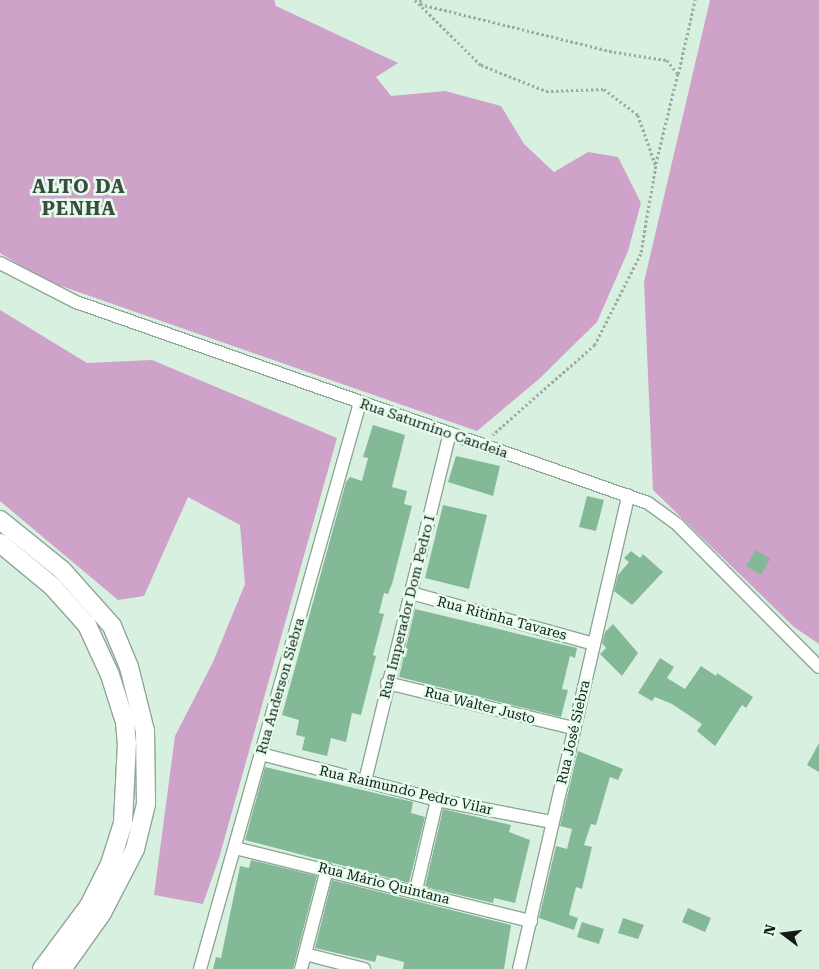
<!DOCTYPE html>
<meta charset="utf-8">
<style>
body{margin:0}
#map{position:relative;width:819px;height:969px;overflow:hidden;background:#d8f0e0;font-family:"Roboto Serif",serif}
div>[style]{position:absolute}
.forest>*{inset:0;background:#cea2c9}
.building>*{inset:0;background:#84b997}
.path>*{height:2.5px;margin-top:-1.25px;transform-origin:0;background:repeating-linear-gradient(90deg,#9aada0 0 2.5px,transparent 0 5px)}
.roads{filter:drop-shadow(1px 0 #90a697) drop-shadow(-1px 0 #90a697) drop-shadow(0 1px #90a697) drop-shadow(0 -1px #90a697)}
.street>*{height:12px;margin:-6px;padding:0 6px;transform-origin:6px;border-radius:6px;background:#fff}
.secondary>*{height:18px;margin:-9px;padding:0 9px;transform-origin:9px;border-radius:9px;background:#fff}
span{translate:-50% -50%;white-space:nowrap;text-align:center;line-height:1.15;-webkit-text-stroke:5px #e6fded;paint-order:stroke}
.street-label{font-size:14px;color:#121a14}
.district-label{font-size:19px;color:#394d40;font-weight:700;letter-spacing:1px}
.north{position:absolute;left:759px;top:909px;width:50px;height:50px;-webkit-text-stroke:4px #e6fded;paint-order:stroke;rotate:285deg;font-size:14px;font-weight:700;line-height:20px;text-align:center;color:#121a14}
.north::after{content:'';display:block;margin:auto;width:18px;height:22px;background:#121a14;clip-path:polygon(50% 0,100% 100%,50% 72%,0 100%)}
</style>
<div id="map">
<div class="forest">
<i style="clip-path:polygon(0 0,274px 0,276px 6px,398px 63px,376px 77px,391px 96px,445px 91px,501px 106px,524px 144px,554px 172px,588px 152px,618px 157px,641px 203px,628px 251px,597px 322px,539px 379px,477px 431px,44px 280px,0 253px)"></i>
<i style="clip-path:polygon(710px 0,819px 0,819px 644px,794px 627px,653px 490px,644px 282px)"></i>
<i style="clip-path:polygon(0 310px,87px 363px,152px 360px,337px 438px,219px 858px,203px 904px,154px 895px,175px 736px,213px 662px,245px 584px,240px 525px,188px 497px,144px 596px,118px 600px,0 501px)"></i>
</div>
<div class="building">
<i style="clip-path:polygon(373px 425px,405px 435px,392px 487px,407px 491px,404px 504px,412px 506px,392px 584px,388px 594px,384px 593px,379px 613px,384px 614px,373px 655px,376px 656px,361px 715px,352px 713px,346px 742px,331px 738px,327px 756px,302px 750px,305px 737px,296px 735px,299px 720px,282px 715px,346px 482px,350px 477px,362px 481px,368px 458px,363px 457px)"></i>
<i style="clip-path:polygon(456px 456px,500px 466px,493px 496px,448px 482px)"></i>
<i style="clip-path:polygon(587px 496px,604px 500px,596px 531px,579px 527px)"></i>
<i style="clip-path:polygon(443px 505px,487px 515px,469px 589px,425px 578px)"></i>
<i style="clip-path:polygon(756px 550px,770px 559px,761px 575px,746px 566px)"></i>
<i style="clip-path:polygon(631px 551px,640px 558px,643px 554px,663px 572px,632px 605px,614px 591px,618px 575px,629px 562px,624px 558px)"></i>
<i style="clip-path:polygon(415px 609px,577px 648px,575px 658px,570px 656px,562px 689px,568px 690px,561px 717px,399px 677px)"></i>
<i style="clip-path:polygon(613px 624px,638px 653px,622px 676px,600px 654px,606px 648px,602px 643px,605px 632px)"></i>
<i style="clip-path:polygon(660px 658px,674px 667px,667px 678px,685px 689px,701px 666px,716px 676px,717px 673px,753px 697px,746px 708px,742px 705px,715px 746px,697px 731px,702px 724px,672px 704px,655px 697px,652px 701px,638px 693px)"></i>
<i style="clip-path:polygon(819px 743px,819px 772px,807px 765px)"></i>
<i style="clip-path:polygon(578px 751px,623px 769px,618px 780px,610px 777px,596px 825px,591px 824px,584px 845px,592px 847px,582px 889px,576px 887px,569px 915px,578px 918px,574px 930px,539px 918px,556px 846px,567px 849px,572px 829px,560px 826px)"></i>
<i style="clip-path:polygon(265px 767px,413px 802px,411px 813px,425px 817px,409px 883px,245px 840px)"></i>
<i style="clip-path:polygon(443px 809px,511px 825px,509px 832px,530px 840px,515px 903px,494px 898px,493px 903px,425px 887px)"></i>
<i style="clip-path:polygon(251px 860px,317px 876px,293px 969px,213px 969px,216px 957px,221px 958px,240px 866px,249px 868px)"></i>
<i style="clip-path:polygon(332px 880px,511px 925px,504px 969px,403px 969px,404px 962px,377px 955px,375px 962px,315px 948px)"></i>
<i style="clip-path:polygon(688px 908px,711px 918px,705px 932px,682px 922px)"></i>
<i style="clip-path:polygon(623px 918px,644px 925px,638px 939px,618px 933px)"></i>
<i style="clip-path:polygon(582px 922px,604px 929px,599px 944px,577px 937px)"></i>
</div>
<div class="path">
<i style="left:415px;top:0;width:93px;rotate:44.6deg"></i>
<i style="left:481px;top:65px;width:70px;rotate:21.8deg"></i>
<i style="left:546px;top:91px;width:58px;rotate:-2deg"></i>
<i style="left:604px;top:89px;width:43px;rotate:37.4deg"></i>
<i style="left:638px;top:115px;width:54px;rotate:70.6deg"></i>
<i style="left:656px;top:166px;width:89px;rotate:99.7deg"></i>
<i style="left:641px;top:254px;width:102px;rotate:116.8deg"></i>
<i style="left:595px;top:345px;width:136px;rotate:138.6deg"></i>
<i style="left:421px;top:0;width:4px;rotate:104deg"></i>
<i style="left:420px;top:4px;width:200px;rotate:13.9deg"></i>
<i style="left:614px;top:52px;width:54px;rotate:8.6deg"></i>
<i style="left:667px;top:60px;width:18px;rotate:52deg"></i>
<i style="left:678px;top:74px;width:93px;rotate:103.7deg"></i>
<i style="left:678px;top:74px;width:76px;rotate:-77.1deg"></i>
</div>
<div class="roads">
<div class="street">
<i style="left:0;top:263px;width:85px;rotate:27.2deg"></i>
<i style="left:76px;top:302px;width:606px;rotate:19.36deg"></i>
<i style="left:648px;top:503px;width:37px;rotate:36deg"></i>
<i style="left:678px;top:525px;width:200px;rotate:45.2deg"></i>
<i style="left:411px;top:593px;width:190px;rotate:15.6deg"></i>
<i style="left:387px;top:683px;width:191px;rotate:13.6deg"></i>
<i style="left:261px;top:754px;width:182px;rotate:14.6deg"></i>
<i style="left:437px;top:800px;width:116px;rotate:10.9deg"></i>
<i style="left:365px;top:781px;width:358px;rotate:-76.3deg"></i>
<i style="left:235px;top:848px;width:305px;rotate:13.9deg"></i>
<i style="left:416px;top:890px;width:92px;rotate:-76.9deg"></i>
<i style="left:305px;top:954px;width:61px;rotate:14.3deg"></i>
<i style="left:200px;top:969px;width:588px;rotate:-74.22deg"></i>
<i style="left:301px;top:969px;width:103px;rotate:-75.4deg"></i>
<i style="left:519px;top:969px;width:486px;rotate:-77deg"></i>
</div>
<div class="secondary">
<i style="left:0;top:520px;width:80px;rotate:38.9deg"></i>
<i style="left:62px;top:570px;width:75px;rotate:48.2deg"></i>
<i style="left:112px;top:626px;width:44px;rotate:67.5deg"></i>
<i style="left:129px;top:667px;width:66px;rotate:76deg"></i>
<i style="left:145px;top:731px;width:73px;rotate:89.2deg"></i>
<i style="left:146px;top:804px;width:46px;rotate:103.7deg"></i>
<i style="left:135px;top:849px;width:72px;rotate:117.3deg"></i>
<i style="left:102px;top:913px;width:69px;rotate:125.5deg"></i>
<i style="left:0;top:543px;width:67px;rotate:39.6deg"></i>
<i style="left:52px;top:586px;width:52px;rotate:48.1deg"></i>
<i style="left:87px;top:625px;width:55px;rotate:65.3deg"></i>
<i style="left:110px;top:675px;width:49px;rotate:72.3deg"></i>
<i style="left:125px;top:722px;width:21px;rotate:85deg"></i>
<i style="left:127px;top:743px;width:80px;rotate:92.9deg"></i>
<i style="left:123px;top:823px;width:43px;rotate:107.6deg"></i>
<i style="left:110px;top:864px;width:47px;rotate:116.6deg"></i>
<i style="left:89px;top:906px;width:79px;rotate:126.7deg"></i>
</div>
</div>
<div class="street-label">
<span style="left:434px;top:428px;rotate:19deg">Rua Saturnino Candeia</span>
<span style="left:407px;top:607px;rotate:-76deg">Rua Imperador Dom Pedro I</span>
<span style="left:502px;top:618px;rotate:15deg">Rua Ritinha Tavares</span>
<span style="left:280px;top:686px;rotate:-74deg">Rua Anderson Siebra</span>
<span style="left:480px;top:705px;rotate:14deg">Rua Walter Justo</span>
<span style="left:573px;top:732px;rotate:-77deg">Rua José Siebra</span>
<span style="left:406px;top:790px;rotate:13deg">Rua Raimundo Pedro Vilar</span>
<span style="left:384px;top:883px;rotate:14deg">Rua Mário Quintana</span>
</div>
<div class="district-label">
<span style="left:79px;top:198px">ALTO DA<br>PENHA</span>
</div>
<div class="north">N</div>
</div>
